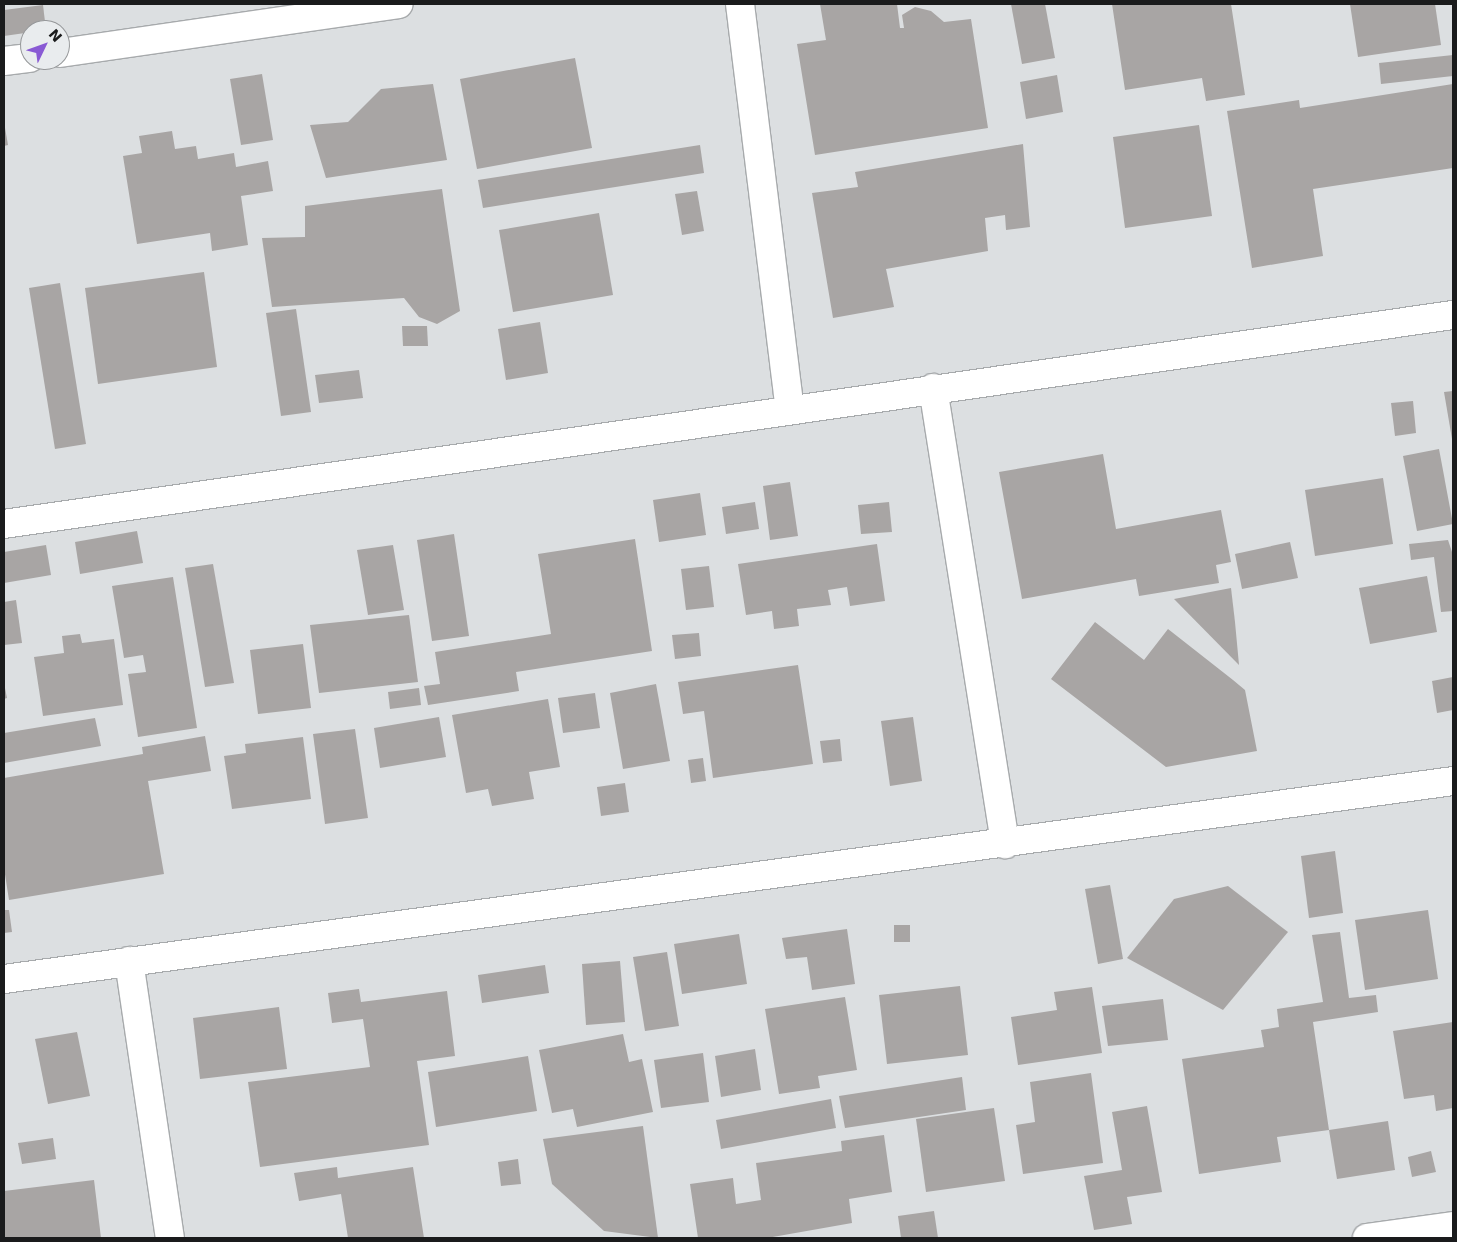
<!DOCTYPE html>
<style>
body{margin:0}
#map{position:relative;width:1457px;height:1242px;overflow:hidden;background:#dcdfe1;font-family:"DejaVu Sans",sans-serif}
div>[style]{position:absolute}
.building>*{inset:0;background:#a8a5a4}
.roads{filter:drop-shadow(1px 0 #a7aaac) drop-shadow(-1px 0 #a7aaac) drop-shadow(0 1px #a7aaac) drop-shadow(0 -1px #a7aaac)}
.minor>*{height:28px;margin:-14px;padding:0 14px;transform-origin:14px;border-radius:14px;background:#fff}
span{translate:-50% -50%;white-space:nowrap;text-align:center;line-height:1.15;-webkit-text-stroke:5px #e9ecee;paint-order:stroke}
.frame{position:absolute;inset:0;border:5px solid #1a1b1c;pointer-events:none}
.north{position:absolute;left:20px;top:20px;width:50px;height:50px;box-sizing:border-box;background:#e9ecee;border:1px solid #96989a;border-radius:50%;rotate:48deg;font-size:14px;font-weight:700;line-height:20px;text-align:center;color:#1a1b1c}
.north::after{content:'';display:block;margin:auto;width:18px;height:22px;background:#895ad4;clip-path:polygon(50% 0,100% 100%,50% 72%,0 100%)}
</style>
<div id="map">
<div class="building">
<i style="clip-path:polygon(820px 4px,897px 4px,900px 28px,904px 28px,902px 15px,915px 7px,931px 11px,944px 22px,971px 19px,988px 128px,815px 155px,797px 44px,826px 40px)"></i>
<i style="clip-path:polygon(1011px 4px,1045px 4px,1055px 58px,1022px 64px)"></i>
<i style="clip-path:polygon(1112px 4px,1231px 4px,1245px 95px,1206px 101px,1202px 78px,1125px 90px)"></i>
<i style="clip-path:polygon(1350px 4px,1435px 4px,1441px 45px,1358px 57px)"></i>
<i style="clip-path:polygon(43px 5px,46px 30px,4px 36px,4px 10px)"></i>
<i style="clip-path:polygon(1453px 55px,1453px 76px,1381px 84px,1379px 63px)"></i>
<i style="clip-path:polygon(575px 58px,592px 148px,477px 169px,460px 79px)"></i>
<i style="clip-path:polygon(262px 74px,273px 140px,241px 145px,230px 79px)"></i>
<i style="clip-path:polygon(1057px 75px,1063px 112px,1026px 119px,1020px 82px)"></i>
<i style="clip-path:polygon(433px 84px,447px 160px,326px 178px,310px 125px,348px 122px,381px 89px)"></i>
<i style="clip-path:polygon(1453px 84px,1453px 168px,1313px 189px,1323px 256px,1252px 268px,1227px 111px,1299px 100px,1300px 108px)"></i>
<i style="clip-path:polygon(4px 122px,8px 145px,4px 146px)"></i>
<i style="clip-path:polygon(1199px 125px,1212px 216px,1125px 228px,1113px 137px)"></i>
<i style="clip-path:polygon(172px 131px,175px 149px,196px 146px,198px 159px,234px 153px,236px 167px,268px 161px,273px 191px,241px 196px,248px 245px,212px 251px,210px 233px,137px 244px,123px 156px,142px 153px,139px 136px)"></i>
<i style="clip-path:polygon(1023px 144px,1030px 227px,1006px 230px,1005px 215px,985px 218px,988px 251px,886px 269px,894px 307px,833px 318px,812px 193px,858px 187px,855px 172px)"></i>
<i style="clip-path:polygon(700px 145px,704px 173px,483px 208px,478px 180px)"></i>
<i style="clip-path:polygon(442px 189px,460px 311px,437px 324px,419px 317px,404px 298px,272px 307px,262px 238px,305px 237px,305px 206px)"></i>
<i style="clip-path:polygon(697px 191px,704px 231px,682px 235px,675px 194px)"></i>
<i style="clip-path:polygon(599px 213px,613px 295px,513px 312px,499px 230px)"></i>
<i style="clip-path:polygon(204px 272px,217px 367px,98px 384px,85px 288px)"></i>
<i style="clip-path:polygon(60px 283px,86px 444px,55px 449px,29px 288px)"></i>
<i style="clip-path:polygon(296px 309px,311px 412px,281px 416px,266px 313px)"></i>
<i style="clip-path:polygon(540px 322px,548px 373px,506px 380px,498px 329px)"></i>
<i style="clip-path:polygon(402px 326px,427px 326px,428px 346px,403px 346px)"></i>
<i style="clip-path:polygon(359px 370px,363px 398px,319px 403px,315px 375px)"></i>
<i style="clip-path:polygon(1453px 391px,1453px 439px,1452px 439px,1444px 392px)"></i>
<i style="clip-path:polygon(1413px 401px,1416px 433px,1395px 436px,1391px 403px)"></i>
<i style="clip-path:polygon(1439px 449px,1453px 524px,1417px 531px,1403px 456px)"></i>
<i style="clip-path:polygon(1103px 454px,1116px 529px,1221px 510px,1231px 562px,1216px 565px,1219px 583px,1139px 596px,1136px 579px,1022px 599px,999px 472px)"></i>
<i style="clip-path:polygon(1383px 478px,1393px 544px,1315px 556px,1305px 490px)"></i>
<i style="clip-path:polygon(790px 482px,798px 536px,770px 540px,763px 486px)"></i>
<i style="clip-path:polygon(700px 493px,706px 535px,659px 542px,653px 500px)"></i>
<i style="clip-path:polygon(755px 502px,759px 529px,726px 534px,722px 507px)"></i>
<i style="clip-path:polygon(889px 502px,892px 532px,861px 534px,858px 505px)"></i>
<i style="clip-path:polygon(137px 531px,143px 563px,80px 574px,75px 542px)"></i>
<i style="clip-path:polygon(454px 534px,469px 636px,432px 641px,417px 540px)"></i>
<i style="clip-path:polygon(635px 539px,652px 651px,516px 672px,519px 691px,428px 705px,424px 686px,440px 684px,435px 652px,551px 634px,538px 554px)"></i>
<i style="clip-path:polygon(1448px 540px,1453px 555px,1453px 611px,1441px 612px,1434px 557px,1411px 560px,1409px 544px)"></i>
<i style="clip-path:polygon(1290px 542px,1298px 578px,1242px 589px,1235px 554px)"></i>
<i style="clip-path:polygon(877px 544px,885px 601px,850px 606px,847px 587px,828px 590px,831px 605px,797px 609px,799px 626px,774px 629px,772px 611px,746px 615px,738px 564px)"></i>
<i style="clip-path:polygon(46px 545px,51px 575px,4px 583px,4px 552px)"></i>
<i style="clip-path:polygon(393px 545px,404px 610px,368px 615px,357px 550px)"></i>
<i style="clip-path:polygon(213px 564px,234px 683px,205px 687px,185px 568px)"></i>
<i style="clip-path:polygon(709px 566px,714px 607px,686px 610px,681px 569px)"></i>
<i style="clip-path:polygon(1427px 576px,1437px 632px,1370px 644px,1359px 588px)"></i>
<i style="clip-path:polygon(173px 577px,197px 728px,138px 737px,128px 674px,146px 672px,143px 655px,124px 658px,112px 586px)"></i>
<i style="clip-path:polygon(1231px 588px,1235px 622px,1239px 665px,1174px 599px)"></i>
<i style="clip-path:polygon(16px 600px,22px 643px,4px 645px,4px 602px)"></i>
<i style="clip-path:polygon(409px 615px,418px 682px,319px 693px,310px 625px)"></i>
<i style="clip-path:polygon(1095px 622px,1144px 660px,1168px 629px,1233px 680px,1245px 690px,1257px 751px,1166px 767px,1051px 679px)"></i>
<i style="clip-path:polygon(699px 633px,701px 656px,675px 659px,672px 635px)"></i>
<i style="clip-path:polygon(80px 634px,82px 643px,114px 639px,123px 705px,43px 716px,34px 657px,64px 653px,62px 636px)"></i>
<i style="clip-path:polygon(303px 644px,311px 708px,258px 714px,250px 650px)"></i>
<i style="clip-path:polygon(798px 665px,813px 764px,713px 778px,704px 711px,683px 714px,678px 682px)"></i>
<i style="clip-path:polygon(1453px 677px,1453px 710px,1437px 713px,1432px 681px)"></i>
<i style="clip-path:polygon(4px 683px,7px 698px,4px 699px)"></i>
<i style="clip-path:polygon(656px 684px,670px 761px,623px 769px,610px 693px)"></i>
<i style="clip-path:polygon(419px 688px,421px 705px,390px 709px,388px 692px)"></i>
<i style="clip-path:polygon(595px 693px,600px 728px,563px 733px,558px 698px)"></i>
<i style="clip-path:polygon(548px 699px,560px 767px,529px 772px,534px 799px,492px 806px,488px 789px,466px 793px,452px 715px)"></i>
<i style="clip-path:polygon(439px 717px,446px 757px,380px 768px,374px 728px)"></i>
<i style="clip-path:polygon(913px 717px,922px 781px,890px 786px,881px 721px)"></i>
<i style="clip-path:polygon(95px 718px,101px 746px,4px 763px,4px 733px)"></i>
<i style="clip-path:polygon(355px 729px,368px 818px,325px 824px,313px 734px)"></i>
<i style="clip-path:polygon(205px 736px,211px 771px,148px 781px,164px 874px,9px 900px,4px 868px,4px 778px,143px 754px,142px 747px)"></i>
<i style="clip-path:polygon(303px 737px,311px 799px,232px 809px,224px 756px,246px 753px,245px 744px)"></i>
<i style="clip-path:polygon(840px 739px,842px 761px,823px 763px,820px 741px)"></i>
<i style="clip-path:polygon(703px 758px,706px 781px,691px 783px,688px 760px)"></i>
<i style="clip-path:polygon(625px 783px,629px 812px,601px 816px,597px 787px)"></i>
<i style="clip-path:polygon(1335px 851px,1343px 913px,1309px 918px,1301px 856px)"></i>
<i style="clip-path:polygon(1110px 885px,1123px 959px,1098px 964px,1085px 889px)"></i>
<i style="clip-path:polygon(1228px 886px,1288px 932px,1223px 1010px,1127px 958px,1174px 899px)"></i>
<i style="clip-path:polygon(4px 910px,9px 910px,12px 932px,4px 933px)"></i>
<i style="clip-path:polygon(1428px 910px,1438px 979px,1365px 990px,1355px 920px)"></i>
<i style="clip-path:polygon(894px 925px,910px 925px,910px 942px,894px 942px)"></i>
<i style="clip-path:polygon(847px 929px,855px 984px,812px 990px,807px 957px,786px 959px,782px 938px)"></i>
<i style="clip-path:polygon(1340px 932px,1349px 998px,1376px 995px,1378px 1012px,1313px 1022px,1329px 1130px,1277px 1137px,1281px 1162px,1199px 1174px,1182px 1059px,1264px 1047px,1261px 1030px,1279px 1027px,1277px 1009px,1323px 1002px,1312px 935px)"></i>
<i style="clip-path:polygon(739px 934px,747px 984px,682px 994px,674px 944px)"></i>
<i style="clip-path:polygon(667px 952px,679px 1026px,645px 1031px,633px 957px)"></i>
<i style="clip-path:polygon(620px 961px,625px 1022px,586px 1025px,582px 964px)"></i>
<i style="clip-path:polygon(545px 965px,549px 993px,482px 1003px,478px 975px)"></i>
<i style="clip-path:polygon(960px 986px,968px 1055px,887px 1064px,879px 995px)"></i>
<i style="clip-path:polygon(1092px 987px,1102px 1053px,1018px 1065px,1011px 1017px,1057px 1010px,1054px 992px)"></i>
<i style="clip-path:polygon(359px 989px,361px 1002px,447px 991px,455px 1056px,417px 1061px,429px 1145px,260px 1167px,248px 1082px,370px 1067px,363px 1019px,332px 1023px,328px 993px)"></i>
<i style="clip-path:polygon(845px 997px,857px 1070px,818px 1076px,820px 1088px,779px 1094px,765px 1009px)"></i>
<i style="clip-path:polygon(1163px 999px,1168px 1040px,1108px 1046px,1102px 1006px)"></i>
<i style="clip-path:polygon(279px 1007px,287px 1069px,200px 1079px,193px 1018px)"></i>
<i style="clip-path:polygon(1453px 1022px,1453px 1108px,1436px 1111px,1434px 1095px,1404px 1099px,1393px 1031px)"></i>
<i style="clip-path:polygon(77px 1032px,90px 1096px,48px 1104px,35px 1039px)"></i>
<i style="clip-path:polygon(623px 1034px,629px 1062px,642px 1059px,653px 1112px,577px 1127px,573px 1109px,552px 1113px,539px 1050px)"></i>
<i style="clip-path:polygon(755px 1049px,761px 1090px,721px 1097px,715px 1056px)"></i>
<i style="clip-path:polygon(703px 1053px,709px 1102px,661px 1108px,654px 1060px)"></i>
<i style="clip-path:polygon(528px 1056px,537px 1111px,436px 1127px,428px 1072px)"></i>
<i style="clip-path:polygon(1091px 1073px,1103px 1163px,1023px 1174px,1016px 1125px,1035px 1122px,1030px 1082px)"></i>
<i style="clip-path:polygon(962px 1077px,966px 1110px,845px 1128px,839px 1096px)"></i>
<i style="clip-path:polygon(831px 1099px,836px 1128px,721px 1149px,716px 1120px)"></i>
<i style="clip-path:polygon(1147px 1106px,1162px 1192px,1127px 1197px,1132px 1224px,1094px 1230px,1084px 1176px,1122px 1170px,1112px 1112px)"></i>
<i style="clip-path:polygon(994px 1108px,1005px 1181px,926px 1192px,916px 1119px)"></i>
<i style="clip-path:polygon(1388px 1121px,1395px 1170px,1337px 1179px,1329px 1130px)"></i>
<i style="clip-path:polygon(643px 1126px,658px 1238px,604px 1231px,552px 1184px,543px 1139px)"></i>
<i style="clip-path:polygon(884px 1135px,892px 1192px,849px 1199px,852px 1223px,767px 1238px,698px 1238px,690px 1184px,733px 1178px,736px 1204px,761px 1200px,756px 1163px,842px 1151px,841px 1141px)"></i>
<i style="clip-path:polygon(53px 1138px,56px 1159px,22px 1164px,18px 1143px)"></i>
<i style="clip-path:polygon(1431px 1151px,1436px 1172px,1412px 1177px,1408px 1157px)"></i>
<i style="clip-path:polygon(518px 1159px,521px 1184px,501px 1186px,498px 1162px)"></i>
<i style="clip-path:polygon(337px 1167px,338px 1178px,413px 1167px,424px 1238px,348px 1238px,341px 1194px,299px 1201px,294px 1173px)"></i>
<i style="clip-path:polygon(94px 1180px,101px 1238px,4px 1238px,4px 1191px)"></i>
<i style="clip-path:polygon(934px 1211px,938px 1238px,901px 1238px,898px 1216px)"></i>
</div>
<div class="roads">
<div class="minor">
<i style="left:740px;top:4px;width:408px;rotate:83deg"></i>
<i style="left:60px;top:53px;width:342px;rotate:-8.2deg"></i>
<i style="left:4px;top:61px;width:26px;rotate:-7deg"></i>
<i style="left:933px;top:388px;width:462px;rotate:81deg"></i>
<i style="left:4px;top:524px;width:1464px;rotate:-8.21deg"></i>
<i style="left:129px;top:961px;width:280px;rotate:81.6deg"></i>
<i style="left:4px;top:979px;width:1462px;rotate:-7.78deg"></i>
<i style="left:1367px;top:1238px;width:87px;rotate:-7.9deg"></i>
</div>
</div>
<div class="frame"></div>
<div class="north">N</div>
</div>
